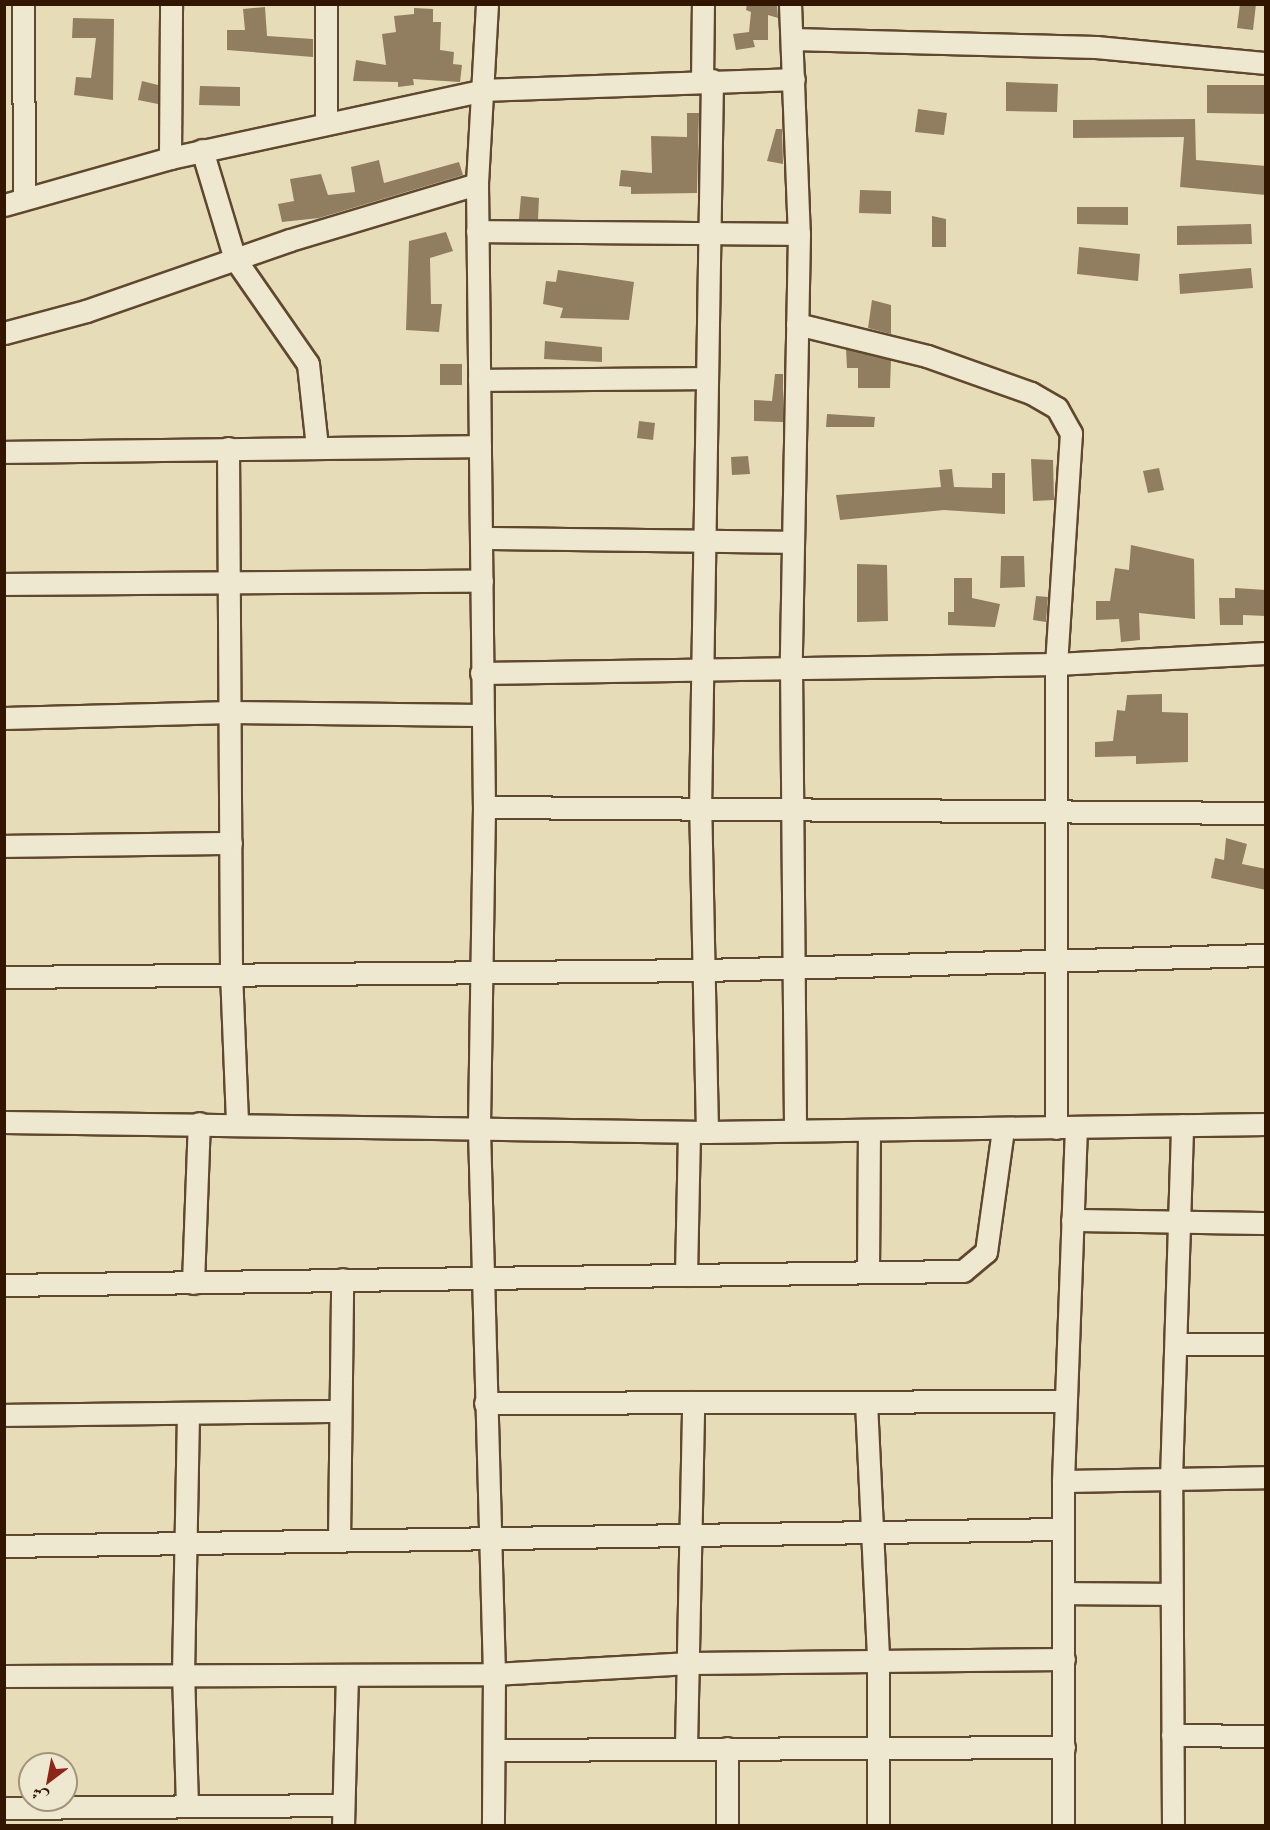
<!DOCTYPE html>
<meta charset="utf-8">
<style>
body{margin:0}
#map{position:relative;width:1270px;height:1830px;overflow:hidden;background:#e7dcb8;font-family:"Gentium Book Plus",Amiri,serif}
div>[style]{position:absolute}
.building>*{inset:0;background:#917d60}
.roads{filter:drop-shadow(2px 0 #60482e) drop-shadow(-2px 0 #60482e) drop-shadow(0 2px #60482e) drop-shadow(0 -2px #60482e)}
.minor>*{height:21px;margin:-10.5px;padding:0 10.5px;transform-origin:10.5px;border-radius:10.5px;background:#efe8d1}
span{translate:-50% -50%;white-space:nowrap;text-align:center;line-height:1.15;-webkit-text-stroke:6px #efe8d1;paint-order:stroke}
.frame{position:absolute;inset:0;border:6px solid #331600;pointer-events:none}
.north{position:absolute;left:18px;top:1752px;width:60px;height:60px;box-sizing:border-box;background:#efe8d1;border:2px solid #a4947d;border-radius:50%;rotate:212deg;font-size:16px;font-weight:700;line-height:24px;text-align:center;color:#331600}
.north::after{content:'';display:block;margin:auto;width:21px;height:27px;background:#8f2418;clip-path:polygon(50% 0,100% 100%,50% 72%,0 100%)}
</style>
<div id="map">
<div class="building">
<i style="clip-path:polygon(747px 4px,777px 4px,778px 18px,768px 15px,768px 40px,753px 40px,755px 47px,736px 50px,733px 34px,749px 32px,751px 12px,746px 10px)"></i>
<i style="clip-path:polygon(1240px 4px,1256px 4px,1253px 30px,1237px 28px)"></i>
<i style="clip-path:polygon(265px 7px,267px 36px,313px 39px,313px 57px,227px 50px,227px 30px,245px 30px,243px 9px)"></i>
<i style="clip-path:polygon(414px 8px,433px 9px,433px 22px,441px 22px,440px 50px,454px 52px,453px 64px,462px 65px,460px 82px,413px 79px,414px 85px,398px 87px,398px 82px,353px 81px,356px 60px,386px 65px,382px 34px,396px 32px,394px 16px,414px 14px)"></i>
<i style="clip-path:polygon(73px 18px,114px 19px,113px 100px,74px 95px,76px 77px,91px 78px,96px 38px,72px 38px)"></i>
<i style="clip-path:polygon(142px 81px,158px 85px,158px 104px,138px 100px)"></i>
<i style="clip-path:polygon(1006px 82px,1058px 84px,1057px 112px,1006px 111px)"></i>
<i style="clip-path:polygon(1207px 85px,1266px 85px,1266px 114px,1207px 113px)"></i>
<i style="clip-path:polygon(200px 86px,240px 87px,240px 106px,199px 105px)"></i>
<i style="clip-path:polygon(918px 109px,947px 113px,944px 135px,915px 132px)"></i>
<i style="clip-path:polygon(687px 113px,699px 113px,697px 193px,631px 194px,631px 187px,619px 186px,621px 170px,652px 173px,651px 136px,687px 137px)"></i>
<i style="clip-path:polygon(1195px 119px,1196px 160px,1266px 166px,1266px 195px,1180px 187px,1184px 137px,1073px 138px,1073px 120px)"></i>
<i style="clip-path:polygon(776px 129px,782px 129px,783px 164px,767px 161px)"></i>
<i style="clip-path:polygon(379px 160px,384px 183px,459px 162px,463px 175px,319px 218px,282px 222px,278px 204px,294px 201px,290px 179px,321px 174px,328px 195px,355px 192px,351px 167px)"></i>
<i style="clip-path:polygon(860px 190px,891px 191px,891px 214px,859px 213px)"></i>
<i style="clip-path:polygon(521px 196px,539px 198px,538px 219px,519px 219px)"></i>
<i style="clip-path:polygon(1077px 207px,1128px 207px,1128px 225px,1077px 224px)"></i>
<i style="clip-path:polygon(932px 216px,946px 219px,946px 247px,932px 247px)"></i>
<i style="clip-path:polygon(1251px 224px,1252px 244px,1177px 245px,1177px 226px)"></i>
<i style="clip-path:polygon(446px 232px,453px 251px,430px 258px,431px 304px,442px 304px,439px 332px,406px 330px,409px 241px)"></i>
<i style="clip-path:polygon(1079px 247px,1140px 254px,1138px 281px,1077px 274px)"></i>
<i style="clip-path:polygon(1251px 268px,1253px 288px,1180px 294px,1179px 274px)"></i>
<i style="clip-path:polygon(558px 270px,634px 282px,629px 320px,560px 318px,563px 308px,543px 304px,546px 281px,556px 282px)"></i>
<i style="clip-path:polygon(872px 300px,891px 305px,891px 334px,868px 328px)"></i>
<i style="clip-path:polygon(545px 341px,602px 347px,602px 362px,544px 359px)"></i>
<i style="clip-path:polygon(846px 349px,891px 360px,890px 388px,858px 388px,858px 368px,847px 368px)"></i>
<i style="clip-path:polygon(440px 364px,462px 364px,462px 385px,440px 385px)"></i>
<i style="clip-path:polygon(775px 374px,783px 374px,783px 422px,754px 421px,754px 400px,772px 401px)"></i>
<i style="clip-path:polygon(827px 414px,875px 417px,874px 427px,826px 427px)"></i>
<i style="clip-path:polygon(639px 421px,655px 423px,653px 440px,637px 438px)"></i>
<i style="clip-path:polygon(748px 456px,750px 474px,732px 475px,731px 457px)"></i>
<i style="clip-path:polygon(1031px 459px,1053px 460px,1054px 500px,1033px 501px)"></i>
<i style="clip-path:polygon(1159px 468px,1164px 490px,1148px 493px,1143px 471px)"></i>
<i style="clip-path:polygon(952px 469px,954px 487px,992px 488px,992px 473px,1005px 473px,1005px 514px,944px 510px,840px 520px,836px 495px,941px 487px,939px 470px)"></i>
<i style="clip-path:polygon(1131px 545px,1194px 559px,1195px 619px,1139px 613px,1140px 640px,1121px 642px,1119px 619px,1096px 620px,1096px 601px,1110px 601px,1115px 568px,1129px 570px)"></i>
<i style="clip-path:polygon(1001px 556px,1024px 556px,1025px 587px,1000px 588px)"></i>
<i style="clip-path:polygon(857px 564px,887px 565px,888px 621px,857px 622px)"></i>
<i style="clip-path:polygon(954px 578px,972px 578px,972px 598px,1000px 604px,995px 627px,948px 625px,948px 612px,954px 612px)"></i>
<i style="clip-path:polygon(1235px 588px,1266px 590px,1266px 616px,1243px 615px,1243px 625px,1220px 625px,1219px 598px,1235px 598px)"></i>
<i style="clip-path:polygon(1036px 596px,1048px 597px,1046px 622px,1033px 620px)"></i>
<i style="clip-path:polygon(1162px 694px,1162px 712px,1188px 713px,1188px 762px,1136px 764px,1136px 756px,1095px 757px,1095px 742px,1113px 741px,1117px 710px,1125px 711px,1127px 695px)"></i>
<i style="clip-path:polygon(1226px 838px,1247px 844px,1242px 864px,1266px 869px,1266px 890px,1211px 878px,1215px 858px,1224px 860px)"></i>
</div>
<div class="roads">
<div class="minor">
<i style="left:23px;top:4px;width:194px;rotate:89.7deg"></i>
<i style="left:487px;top:4px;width:180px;rotate:93.2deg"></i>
<i style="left:477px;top:184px;width:623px;rotate:89.36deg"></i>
<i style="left:484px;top:807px;width:323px;rotate:90.9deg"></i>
<i style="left:479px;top:1130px;width:544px;rotate:88.42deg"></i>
<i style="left:494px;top:1674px;width:152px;rotate:90.4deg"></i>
<i style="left:790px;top:4px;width:230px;rotate:87.8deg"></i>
<i style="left:799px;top:234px;width:431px;rotate:91.1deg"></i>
<i style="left:791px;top:665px;width:465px;rotate:89.5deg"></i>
<i style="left:792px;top:39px;width:304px;rotate:1.5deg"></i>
<i style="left:1096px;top:47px;width:171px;rotate:5.4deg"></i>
<i style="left:702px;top:82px;width:78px;rotate:-89.3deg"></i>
<i style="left:326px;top:122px;width:118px;rotate:-90deg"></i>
<i style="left:202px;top:150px;width:114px;rotate:73.2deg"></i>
<i style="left:235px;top:259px;width:128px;rotate:55.2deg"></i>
<i style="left:308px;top:364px;width:83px;rotate:83.8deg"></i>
<i style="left:170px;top:158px;width:154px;rotate:-89.6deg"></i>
<i style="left:4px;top:205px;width:173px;rotate:-15.8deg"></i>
<i style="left:170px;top:158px;width:321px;rotate:-12.2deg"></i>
<i style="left:484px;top:90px;width:310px;rotate:-2deg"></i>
<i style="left:477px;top:231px;width:322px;rotate:0.5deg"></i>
<i style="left:797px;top:324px;width:134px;rotate:13.8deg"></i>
<i style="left:927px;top:356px;width:110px;rotate:19.6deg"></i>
<i style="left:1031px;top:393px;width:30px;rotate:30deg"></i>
<i style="left:1057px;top:408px;width:29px;rotate:61deg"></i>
<i style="left:1071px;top:433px;width:231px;rotate:93.7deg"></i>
<i style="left:1056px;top:664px;width:464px;rotate:90deg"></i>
<i style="left:4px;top:333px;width:85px;rotate:-15deg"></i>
<i style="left:86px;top:311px;width:216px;rotate:-19.2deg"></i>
<i style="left:290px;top:240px;width:195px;rotate:-16.7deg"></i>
<i style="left:479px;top:380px;width:227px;rotate:-0.5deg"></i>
<i style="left:228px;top:448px;width:524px;rotate:89.67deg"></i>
<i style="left:231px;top:972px;width:150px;rotate:87.7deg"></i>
<i style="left:4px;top:452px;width:476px;rotate:-0.7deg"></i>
<i style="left:481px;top:538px;width:312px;rotate:0.7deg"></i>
<i style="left:4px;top:584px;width:478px;rotate:-0.4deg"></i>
<i style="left:481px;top:673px;width:575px;rotate:-0.9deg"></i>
<i style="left:1056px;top:664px;width:210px;rotate:-3deg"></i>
<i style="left:4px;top:718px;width:227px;rotate:-1.5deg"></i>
<i style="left:231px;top:712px;width:249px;rotate:0.7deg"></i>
<i style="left:484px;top:807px;width:782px;rotate:0.44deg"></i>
<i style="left:4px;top:846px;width:227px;rotate:-0.8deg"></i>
<i style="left:4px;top:977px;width:700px;rotate:-0.57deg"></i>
<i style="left:704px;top:970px;width:562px;rotate:-1.53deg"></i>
<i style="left:4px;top:1122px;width:703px;rotate:0.81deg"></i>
<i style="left:707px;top:1132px;width:559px;rotate:-0.82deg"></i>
<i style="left:707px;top:1132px;width:321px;rotate:-91.2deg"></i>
<i style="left:700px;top:811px;width:731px;rotate:-89.06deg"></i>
<i style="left:1072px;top:1220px;width:194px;rotate:0.9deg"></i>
<i style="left:868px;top:1271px;width:141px;rotate:-89.6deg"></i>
<i style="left:686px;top:1275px;width:143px;rotate:-88.8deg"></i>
<i style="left:193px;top:1283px;width:160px;rotate:-87.9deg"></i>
<i style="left:4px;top:1285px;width:959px;rotate:-0.84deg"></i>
<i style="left:963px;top:1271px;width:30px;rotate:-40deg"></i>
<i style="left:986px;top:1252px;width:124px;rotate:-82.1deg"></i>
<i style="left:1176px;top:1344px;width:90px"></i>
<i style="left:866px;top:1402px;width:258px;rotate:87.3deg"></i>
<i style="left:878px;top:1660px;width:166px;rotate:90deg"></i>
<i style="left:485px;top:1403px;width:580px;rotate:-0.2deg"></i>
<i style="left:4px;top:1415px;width:335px;rotate:-0.7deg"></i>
<i style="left:1063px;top:1481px;width:203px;rotate:-1.1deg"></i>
<i style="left:339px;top:1541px;width:262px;rotate:-89.3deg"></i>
<i style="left:4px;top:1546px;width:1058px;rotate:-0.92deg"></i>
<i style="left:1063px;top:1593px;width:108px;rotate:0.5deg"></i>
<i style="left:4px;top:1676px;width:490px;rotate:-0.2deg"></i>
<i style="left:494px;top:1674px;width:196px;rotate:-3.2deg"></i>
<i style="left:690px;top:1663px;width:374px;rotate:-0.6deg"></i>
<i style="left:1172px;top:1735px;width:94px;rotate:0.6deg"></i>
<i style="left:686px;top:1747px;width:345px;rotate:-88.8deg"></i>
<i style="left:727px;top:1748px;width:78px;rotate:90deg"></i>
<i style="left:494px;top:1750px;width:570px;rotate:-0.3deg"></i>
<i style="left:187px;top:1806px;width:132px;rotate:-91.7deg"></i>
<i style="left:183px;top:1674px;width:258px;rotate:-88.9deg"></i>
<i style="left:4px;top:1808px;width:338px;rotate:-0.5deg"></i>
<i style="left:343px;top:1826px;width:150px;rotate:-88.5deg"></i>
<i style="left:1063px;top:1826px;width:345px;rotate:-90deg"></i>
<i style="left:1063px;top:1481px;width:353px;rotate:-87.9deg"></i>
<i style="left:1173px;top:1826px;width:347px;rotate:-90.3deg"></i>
<i style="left:1171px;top:1479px;width:354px;rotate:-88.2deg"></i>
</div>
</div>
<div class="frame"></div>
<div class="north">ش</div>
</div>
